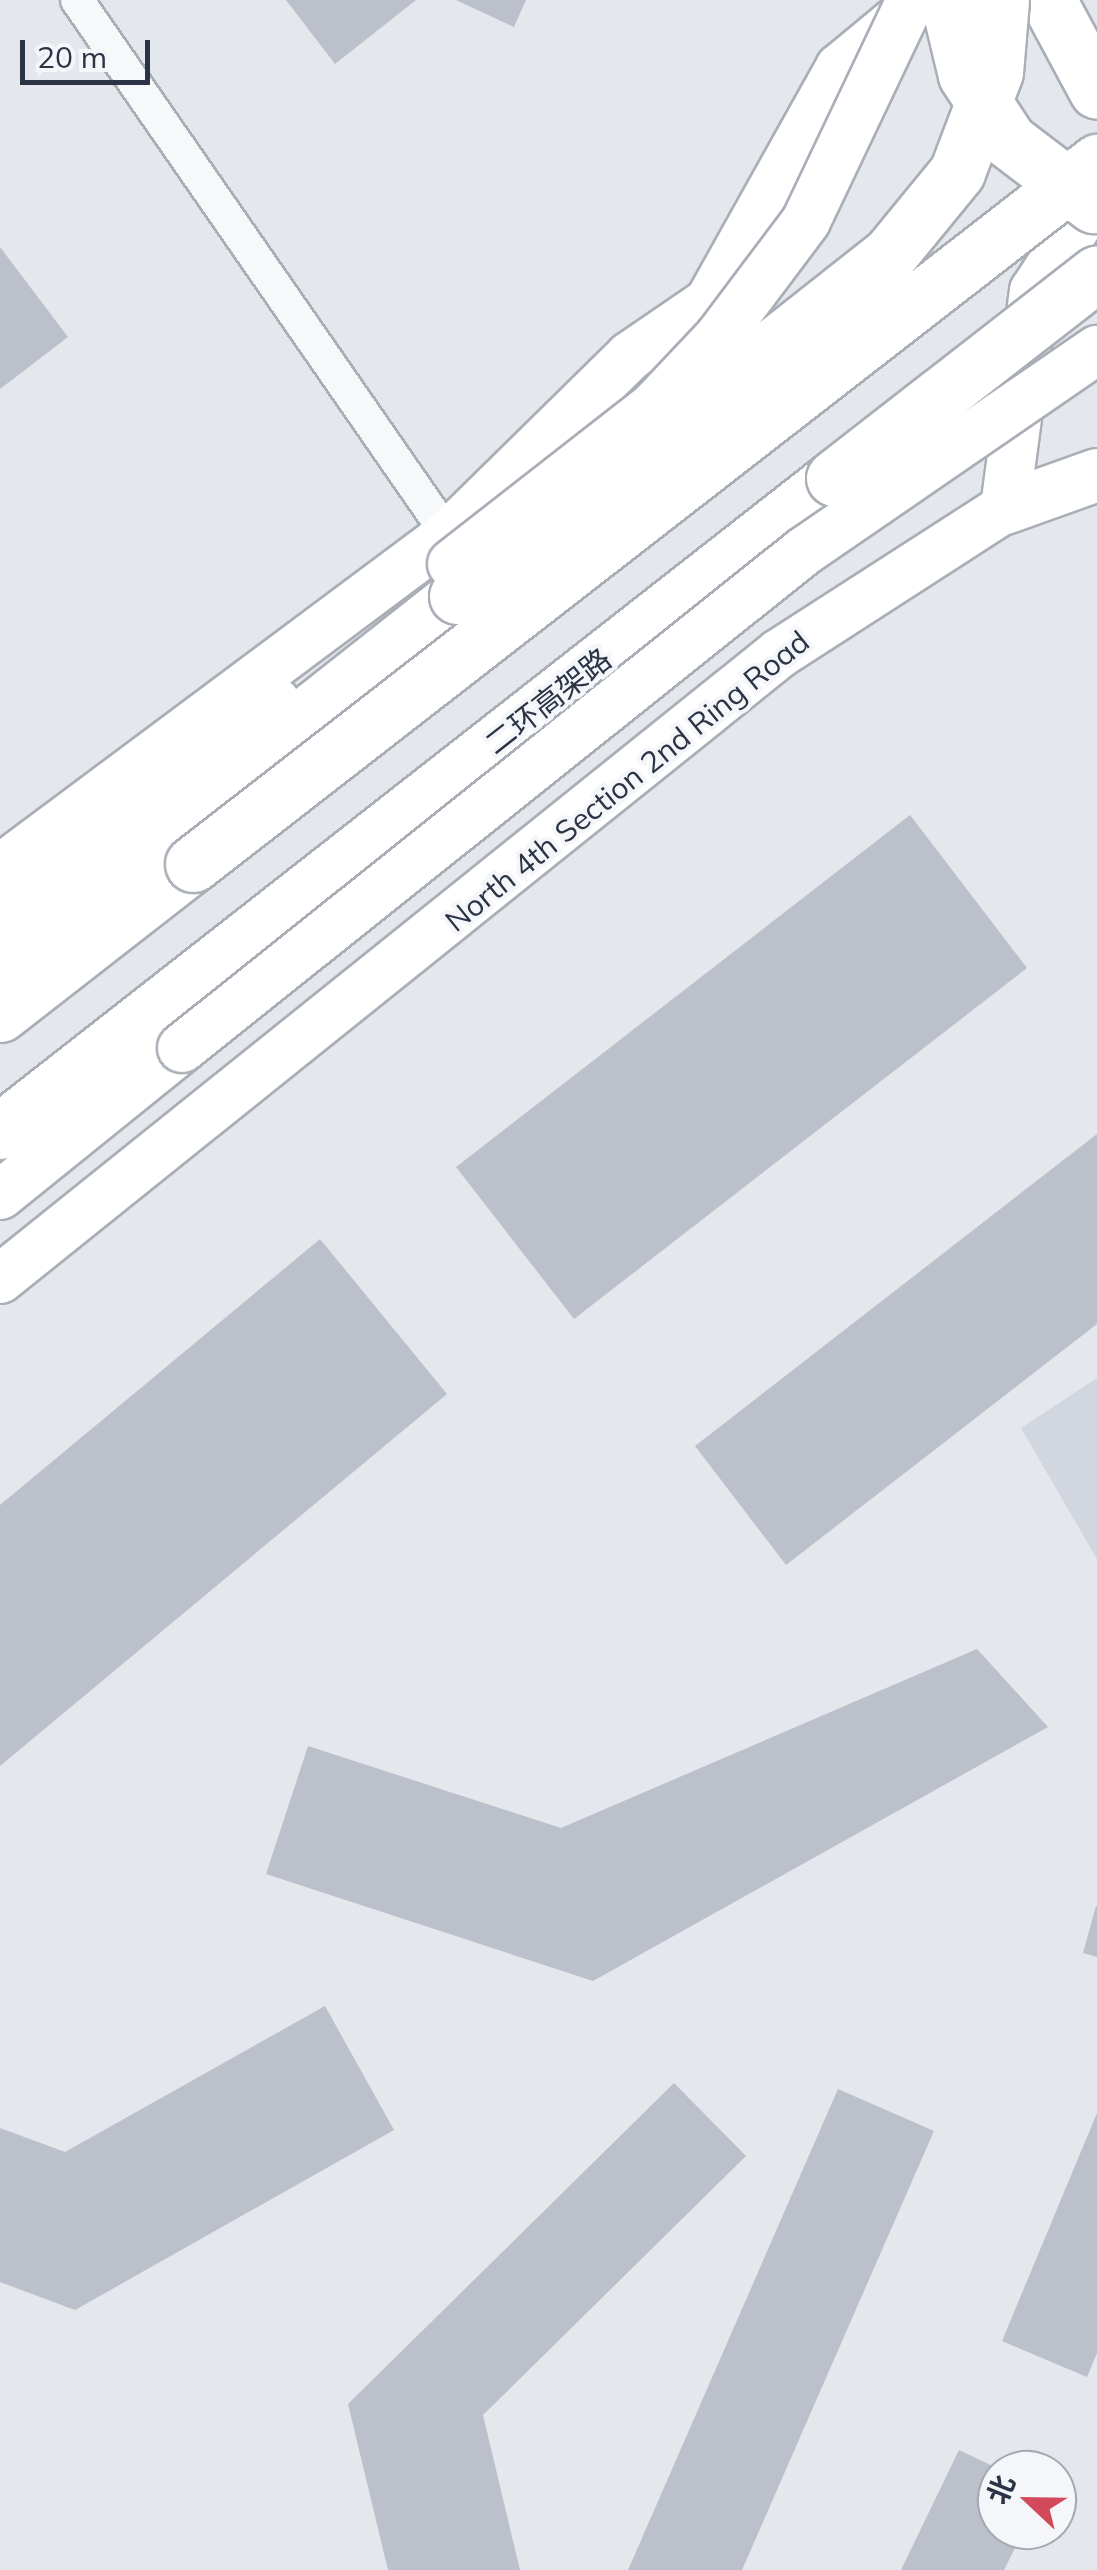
<!DOCTYPE html>
<meta charset="utf-8">
<style>
body{margin:0}
#map{position:relative;width:1097px;height:2570px;overflow:hidden;background:#e4e7ec;font-family:Mulish,"Noto Sans SC",sans-serif}
div>[style]{position:absolute}
.built>*{inset:0;background:#d2d6de}
.building>*{inset:0;background:#bbc0ca}
.roads{filter:drop-shadow(2px 0 #a9aeb7) drop-shadow(-2px 0 #a9aeb7) drop-shadow(0 2px #a9aeb7) drop-shadow(0 -2px #a9aeb7)}
.street>*{height:32px;margin:-16px;padding:0 16px;transform-origin:16px;border-radius:16px;background:#f7f8fa}
.secondary>*{height:48px;margin:-24px;padding:0 24px;transform-origin:24px;border-radius:24px;background:#fff}
.primary>*{height:52px;margin:-26px;padding:0 26px;transform-origin:26px;border-radius:26px;background:#fff}
.highway>*{height:55px;margin:-27.5px;padding:0 27.5px;transform-origin:27.5px;border-radius:27.5px;background:#fff}
.bridges{filter:drop-shadow(2px 0 #a9aeb7) drop-shadow(-2px 0 #a9aeb7) drop-shadow(0 2px #a9aeb7) drop-shadow(0 -2px #a9aeb7)}
.secondary-bridge>*{height:48px;margin:-24px;padding:0 24px;transform-origin:24px;border-radius:24px;background:#fff}
.highway-bridge>*{height:55px;margin:-27.5px;padding:0 27.5px;transform-origin:27.5px;border-radius:27.5px;background:#fff}
span{translate:-50% -50%;white-space:nowrap;text-align:center;line-height:1.15;-webkit-text-stroke:8px #f4f6f9;paint-order:stroke}
.street-label{font-size:30px;color:#2b3445}
.north{position:absolute;left:977px;top:2450px;width:100px;height:100px;box-sizing:border-box;background:#f4f6f9;border:2px solid #a4a8b1;border-radius:50%;rotate:292deg;font-size:28px;font-weight:700;line-height:40px;text-align:center;color:#2b3445}
.north::after{content:'';display:block;margin:auto;width:35px;height:45px;background:#d1495b;clip-path:polygon(50% 0,100% 100%,50% 72%,0 100%)}
.scale{position:absolute;left:20px;top:40px;width:130px;height:45px;box-sizing:border-box;border:5px solid #2b3445;border-top:0;padding-left:12px;font-size:30px;line-height:35px;white-space:nowrap;color:#2b3445;-webkit-text-stroke:8px #f4f6f9;paint-order:stroke}
</style>
<div id="map">
<div class="built">
<i style="clip-path:polygon(1097px 1378px,1097px 1559px,1021px 1428px)"></i>
</div>
<div class="building">
<i style="clip-path:polygon(286px 0,416px 0,335px 64px)"></i>
<i style="clip-path:polygon(456px 0,526px 0,514px 27px)"></i>
<i style="clip-path:polygon(0 247px,68px 337px,0 389px)"></i>
<i style="clip-path:polygon(910px 815px,1027px 968px,574px 1319px,456px 1167px)"></i>
<i style="clip-path:polygon(1097px 1134px,1097px 1324px,786px 1565px,695px 1446px)"></i>
<i style="clip-path:polygon(320px 1239px,447px 1394px,0 1766px,0 1505px)"></i>
<i style="clip-path:polygon(977px 1649px,1048px 1727px,593px 1981px,266px 1874px,308px 1746px,561px 1828px)"></i>
<i style="clip-path:polygon(1096px 1906px,1097px 1906px,1097px 1957px,1083px 1953px)"></i>
<i style="clip-path:polygon(325px 2006px,394px 2130px,75px 2310px,0 2282px,0 2128px,65px 2152px)"></i>
<i style="clip-path:polygon(674px 2083px,746px 2156px,483px 2415px,520px 2570px,388px 2570px,348px 2404px)"></i>
<i style="clip-path:polygon(838px 2089px,934px 2131px,742px 2570px,628px 2570px)"></i>
<i style="clip-path:polygon(1097px 2113px,1097px 2353px,1087px 2377px,1002px 2341px)"></i>
<i style="clip-path:polygon(959px 2450px,997px 2468px,997px 2530px,1024px 2530px,1004px 2570px,901px 2570px)"></i>
</div>
<div class="roads">
<div class="street">
<i style="left:77px;top:0;width:651px;rotate:55.26deg"></i>
</div>
<div class="secondary">
<i style="left:0;top:869px;width:559px;rotate:-36.71deg"></i>
<i style="left:448px;top:535px;width:255px;rotate:-44.5deg"></i>
<i style="left:630px;top:356px;width:96px;rotate:-34.4deg"></i>
<i style="left:709px;top:302px;width:268px;rotate:-60.8deg"></i>
<i style="left:840px;top:68px;width:92px;rotate:-39.7deg"></i>
<i style="left:0;top:919px;width:351px;rotate:-38.2deg"></i>
<i style="left:0;top:1195px;width:234px;rotate:-38.9deg"></i>
<i style="left:0;top:1279px;width:1000px;rotate:-38.75deg"></i>
<i style="left:780px;top:653px;width:268px;rotate:-32.8deg"></i>
<i style="left:1005px;top:508px;width:219px;rotate:-82.4deg"></i>
<i style="left:1034px;top:291px;width:115px;rotate:-56.7deg"></i>
</div>
<div class="primary">
<i style="left:1005px;top:508px;width:98px;rotate:-19.7deg"></i>
</div>
<div class="highway">
<i style="left:1048px;top:0;width:103px;rotate:61.7deg"></i>
<i style="left:0;top:957px;width:582px;rotate:-38.31deg"></i>
<i style="left:0;top:1014px;width:244px;rotate:-37.9deg"></i>
<i style="left:0;top:1131px;width:1059px;rotate:-38.06deg"></i>
</div>
</div>
<div class="bridges">
<div class="secondary-bridge">
<i style="left:452px;top:564px;width:255px;rotate:-38deg"></i>
<i style="left:653px;top:407px;width:96px;rotate:-46.7deg"></i>
<i style="left:719px;top:337px;width:145px;rotate:-53.1deg"></i>
<i style="left:806px;top:221px;width:245px;rotate:-64.6deg"></i>
<i style="left:182px;top:1048px;width:795px;rotate:-38.61deg"></i>
<i style="left:803px;top:552px;width:357px;rotate:-34.5deg"></i>
</div>
<div class="highway-bridge">
<i style="left:948px;top:0;width:77px;rotate:76.5deg"></i>
<i style="left:966px;top:75px;width:79px;rotate:56.9deg"></i>
<i style="left:1009px;top:141px;width:106px;rotate:37.3deg"></i>
<i style="left:834px;top:478px;width:333px;rotate:-37.9deg"></i>
<i style="left:457px;top:596px;width:552px;rotate:-38.3deg"></i>
<i style="left:890px;top:254px;width:106px;rotate:-50.7deg"></i>
<i style="left:957px;top:172px;width:107px;rotate:-69.2deg"></i>
<i style="left:995px;top:72px;width:72px;rotate:-85.2deg"></i>
<i style="left:193px;top:864px;width:1145px;rotate:-37.83deg"></i>
</div>
</div>
<div class="street-label">
<span style="left:548px;top:701px;rotate:-38deg">二环高架路</span>
<span style="left:627px;top:781px;rotate:-39deg">North 4th Section 2nd Ring Road</span>
</div>
<div class="north">北</div>
<div class="scale">20 m</div>
</div>
